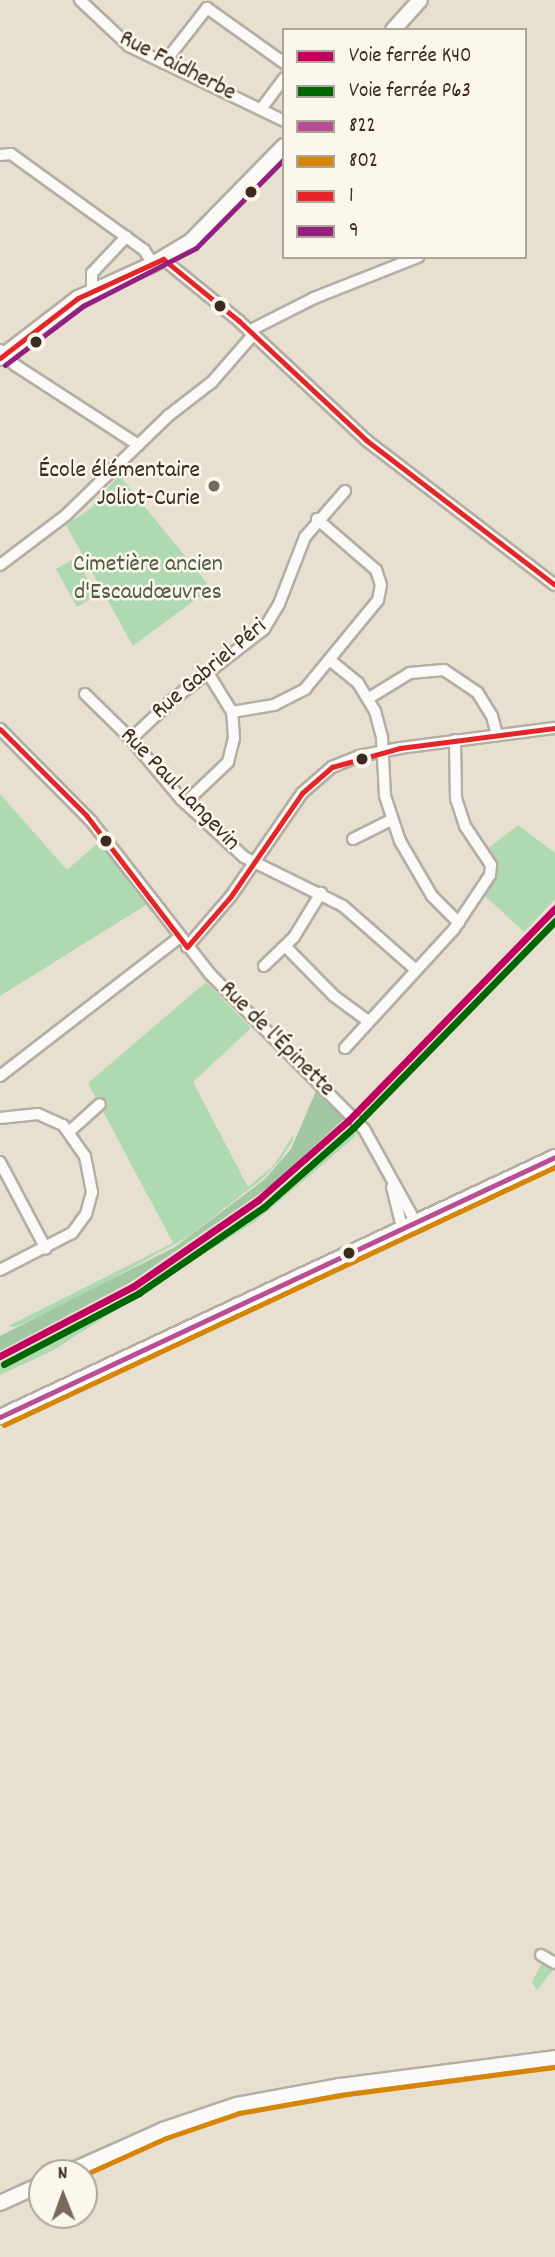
<!DOCTYPE html>
<meta charset="utf-8">
<style>
body{margin:0}
#map{position:relative;width:555px;height:2257px;overflow:hidden;background:#e7e0d0;font-family:Dekko,sans-serif}
div>[style]{position:absolute}
.green>*{inset:0;background:#afd9b0}
.forest>*{inset:0;background:#a1c8a3}
.roads{filter:drop-shadow(2px 0 #b4aea3) drop-shadow(-2px 0 #b4aea3) drop-shadow(0 2px #b4aea3) drop-shadow(0 -2px #b4aea3)}
.minor>*{height:10px;margin:-5px;padding:0 5px;transform-origin:5px;border-radius:5px;background:#fbfaf8}
.major>*{height:14px;margin:-7px;padding:0 7px;transform-origin:7px;border-radius:7px;background:#fbfaf8}
.bus-1>*{height:5px;margin:-2.5px;padding:0 2.5px;transform-origin:2.5px;border-radius:2.5px;background:#b84e94}
.bus-2>*{height:5px;margin:-2.5px;padding:0 2.5px;transform-origin:2.5px;border-radius:2.5px;background:#d78504}
.bus-3>*{height:5px;margin:-2.5px;padding:0 2.5px;transform-origin:2.5px;border-radius:2.5px;background:#e42629}
.bus-4>*{height:5px;margin:-2.5px;padding:0 2.5px;transform-origin:2.5px;border-radius:2.5px;background:#931f80}
.rail-1>*{height:7px;margin:-3.5px;padding:0 3.5px;transform-origin:3.5px;border-radius:3.5px;background:#bf005f}
.rail-2>*{height:7px;margin:-3.5px;padding:0 3.5px;transform-origin:3.5px;border-radius:3.5px;background:#060}
.dots>*{width:19px;height:19px;translate:-50% -50%;box-sizing:border-box;border:4px solid #fbf7ec;border-radius:50%}
span{translate:-50% -50%;white-space:nowrap;text-align:center;line-height:1.15;-webkit-text-stroke:5px #fbf7ec;paint-order:stroke}
.street-label{font-size:24px;color:#3b2a1e}
.poi-label{font-size:24px;color:#3b2a1e}
.right{translate:-100% -50%;text-align:right}
.park-label{font-size:24px;color:#505d42}
.legend{position:absolute;left:282px;top:28px;width:245px;height:231px;box-sizing:border-box;background:#fbf7ec;border:2px solid #aea59a;margin:0;padding:9px 12px;list-style:none;font-size:21px;color:#3b2a1e}
.legend li{display:flex;align-items:center;gap:14px;height:35px}
.legend b{width:35px;border:2px solid #aea59a}
.north{position:absolute;left:28px;top:2159px;width:70px;height:70px;box-sizing:border-box;background:#fbf7ec;border:2px solid #aea59a;border-radius:50%;rotate:359deg;font-size:19px;font-weight:700;line-height:28px;text-align:center;color:#3b2a1e}
.north::after{content:'';display:block;margin:auto;width:24px;height:32px;background:#776a5c;clip-path:polygon(50% 0,100% 100%,50% 72%,0 100%)}
</style>
<div id="map">
<div class="green">
<i style="clip-path:polygon(119px 475px,211px 588px,133px 646px,66px 525px,90px 509px)"></i>
<i style="clip-path:polygon(75px 558px,97px 595px,77px 607px,56px 569px)"></i>
<i style="clip-path:polygon(0 794px,67px 870px,99px 842px,146px 905px,0 996px)"></i>
<i style="clip-path:polygon(518px 825px,555px 853px,555px 899px,524px 932px,484px 895px,496px 870px,485px 851px)"></i>
<i style="clip-path:polygon(206px 982px,251px 1028px,193px 1082px,248px 1187px,274px 1165px,294px 1134px,292px 1142px,280px 1160px,261px 1180px,189px 1236px,74px 1300px,15px 1327px,8px 1326px,173px 1243px,88px 1083px)"></i>
<i style="clip-path:polygon(352px 1129px,356px 1136px,257px 1220px,52px 1351px,0 1375px,0 1364px,139px 1292px,238px 1226px)"></i>
<i style="clip-path:polygon(542px 1963px,553px 1970px,537px 1990px,532px 1982px)"></i>
</div>
<div class="forest">
<i style="clip-path:polygon(316px 1091px,344px 1119px,272px 1185px,129px 1283px,0 1351px,0 1336px,175px 1247px,264px 1180px,291px 1149px)"></i>
</div>
<div class="roads">
<div class="minor">
<i style="left:80px;top:0;width:67px;rotate:43.2deg"></i>
<i style="left:129px;top:46px;width:172px;rotate:25.8deg"></i>
<i style="left:164px;top:63px;width:70px;rotate:-52deg"></i>
<i style="left:207px;top:8px;width:95px;rotate:35.5deg"></i>
<i style="left:261px;top:109px;width:39px;rotate:-53deg"></i>
<i style="left:0;top:155px;width:11px;rotate:-5deg"></i>
<i style="left:11px;top:154px;width:164px;rotate:35.8deg"></i>
<i style="left:144px;top:250px;width:17px;rotate:57deg"></i>
<i style="left:163px;top:259px;width:98px;rotate:39.2deg"></i>
<i style="left:239px;top:321px;width:174px;rotate:43.1deg"></i>
<i style="left:366px;top:440px;width:238px;rotate:37.5deg"></i>
<i style="left:92px;top:290px;width:17px;rotate:-90deg"></i>
<i style="left:92px;top:273px;width:50px;rotate:-46.6deg"></i>
<i style="left:249px;top:331px;width:73px;rotate:-26.9deg"></i>
<i style="left:314px;top:298px;width:112px;rotate:-21.5deg"></i>
<i style="left:0;top:350px;width:21px;rotate:45deg"></i>
<i style="left:15px;top:365px;width:147px;rotate:33deg"></i>
<i style="left:0;top:565px;width:83px;rotate:-37.1deg"></i>
<i style="left:66px;top:515px;width:142px;rotate:-44.1deg"></i>
<i style="left:168px;top:416px;width:56px;rotate:-37.7deg"></i>
<i style="left:212px;top:382px;width:62px;rotate:-48.9deg"></i>
<i style="left:331px;top:661px;width:35px;rotate:39deg"></i>
<i style="left:358px;top:683px;width:33px;rotate:59deg"></i>
<i style="left:375px;top:711px;width:28px;rotate:75deg"></i>
<i style="left:382px;top:738px;width:58px;rotate:87deg"></i>
<i style="left:385px;top:796px;width:47px;rotate:71.6deg"></i>
<i style="left:400px;top:841px;width:64px;rotate:59.8deg"></i>
<i style="left:432px;top:896px;width:38px;rotate:45deg"></i>
<i style="left:208px;top:673px;width:46px;rotate:58.4deg"></i>
<i style="left:85px;top:694px;width:64px;rotate:44.4deg"></i>
<i style="left:131px;top:739px;width:78px;rotate:50.2deg"></i>
<i style="left:181px;top:799px;width:86px;rotate:42.6deg"></i>
<i style="left:244px;top:857px;width:110px;rotate:26.3deg"></i>
<i style="left:343px;top:906px;width:97px;rotate:41.2deg"></i>
<i style="left:369px;top:698px;width:48px;rotate:-31.4deg"></i>
<i style="left:410px;top:673px;width:34px;rotate:-5deg"></i>
<i style="left:444px;top:670px;width:40px;rotate:34deg"></i>
<i style="left:477px;top:692px;width:28px;rotate:58deg"></i>
<i style="left:492px;top:716px;width:20px;rotate:75deg"></i>
<i style="left:0;top:729px;width:129px;rotate:45.3deg"></i>
<i style="left:91px;top:821px;width:194px;rotate:52.1deg"></i>
<i style="left:210px;top:974px;width:218px;rotate:45.2deg"></i>
<i style="left:364px;top:1129px;width:105px;rotate:61deg"></i>
<i style="left:131px;top:739px;width:55px;rotate:-43.5deg"></i>
<i style="left:171px;top:701px;width:118px;rotate:-37.7deg"></i>
<i style="left:264px;top:629px;width:29px;rotate:-59deg"></i>
<i style="left:279px;top:604px;width:72px;rotate:-68.8deg"></i>
<i style="left:305px;top:537px;width:61px;rotate:-49deg"></i>
<i style="left:185px;top:803px;width:59px;rotate:-43.6deg"></i>
<i style="left:228px;top:762px;width:25px;rotate:-76deg"></i>
<i style="left:234px;top:738px;width:26px;rotate:-94deg"></i>
<i style="left:232px;top:712px;width:43px;rotate:-9.5deg"></i>
<i style="left:274px;top:705px;width:35px;rotate:-27deg"></i>
<i style="left:305px;top:689px;width:115px;rotate:-50.6deg"></i>
<i style="left:378px;top:600px;width:15px;rotate:-79deg"></i>
<i style="left:381px;top:585px;width:16px;rotate:-108deg"></i>
<i style="left:376px;top:570px;width:78px;rotate:-139.2deg"></i>
<i style="left:353px;top:839px;width:42px;rotate:-26.6deg"></i>
<i style="left:187px;top:947px;width:67px;rotate:-49.2deg"></i>
<i style="left:231px;top:896px;width:125px;rotate:-55.4deg"></i>
<i style="left:302px;top:793px;width:40px;rotate:-41deg"></i>
<i style="left:332px;top:767px;width:29px;rotate:-22deg"></i>
<i style="left:359px;top:756px;width:42px;rotate:-11deg"></i>
<i style="left:400px;top:748px;width:156px;rotate:-7.4deg"></i>
<i style="left:286px;top:947px;width:69px;rotate:45.6deg"></i>
<i style="left:334px;top:996px;width:42px;rotate:36.3deg"></i>
<i style="left:264px;top:966px;width:42px;rotate:-44deg"></i>
<i style="left:294px;top:937px;width:52px;rotate:-58.5deg"></i>
<i style="left:345px;top:1048px;width:161px;rotate:-47.5deg"></i>
<i style="left:454px;top:929px;width:65px;rotate:-56.3deg"></i>
<i style="left:490px;top:875px;width:10px;rotate:-84deg"></i>
<i style="left:491px;top:865px;width:47px;rotate:-123.7deg"></i>
<i style="left:465px;top:826px;width:28px;rotate:-108deg"></i>
<i style="left:456px;top:799px;width:59px;rotate:-91deg"></i>
<i style="left:0;top:1076px;width:227px;rotate:-37.7deg"></i>
<i style="left:0;top:1118px;width:38px;rotate:-6deg"></i>
<i style="left:38px;top:1114px;width:27px;rotate:24deg"></i>
<i style="left:63px;top:1125px;width:38px;rotate:55deg"></i>
<i style="left:85px;top:1156px;width:37px;rotate:79deg"></i>
<i style="left:92px;top:1192px;width:23px;rotate:105deg"></i>
<i style="left:86px;top:1214px;width:24px;rotate:126deg"></i>
<i style="left:72px;top:1233px;width:81px;rotate:152.8deg"></i>
<i style="left:70px;top:1131px;width:40px;rotate:-42deg"></i>
<i style="left:0;top:1162px;width:98px;rotate:62.1deg"></i>
<i style="left:392px;top:1187px;width:41px;rotate:76deg"></i>
<i style="left:541px;top:1955px;width:16px;rotate:30deg"></i>
</div>
<div class="major">
<i style="left:393px;top:30px;width:40px;rotate:-48deg"></i>
<i style="left:0;top:358px;width:98px;rotate:-37.6deg"></i>
<i style="left:78px;top:298px;width:82px;rotate:-24.4deg"></i>
<i style="left:153px;top:264px;width:44px;rotate:-31.2deg"></i>
<i style="left:191px;top:241px;width:133px;rotate:-45.6deg"></i>
<i style="left:0;top:1417px;width:613px;rotate:-25.1deg"></i>
<i style="left:67px;top:2173px;width:105px;rotate:-24.1deg"></i>
<i style="left:163px;top:2130px;width:78px;rotate:-18.7deg"></i>
<i style="left:237px;top:2105px;width:105px;rotate:-10.5deg"></i>
<i style="left:340px;top:2086px;width:217px;rotate:-7.4deg"></i>
<i style="left:0;top:2203px;width:46px;rotate:-24.3deg"></i>
</div>
</div>
<div class="bus-1">
<i style="left:0;top:1417px;width:613px;rotate:-25.1deg"></i>
</div>
<div class="bus-2">
<i style="left:4px;top:1425px;width:608px;rotate:-25.09deg"></i>
<i style="left:84px;top:2175px;width:90px;rotate:-24.3deg"></i>
<i style="left:166px;top:2138px;width:77px;rotate:-18.9deg"></i>
<i style="left:239px;top:2113px;width:104px;rotate:-10deg"></i>
<i style="left:341px;top:2095px;width:216px;rotate:-7.5deg"></i>
</div>
<div class="bus-3">
<i style="left:163px;top:259px;width:98px;rotate:39.2deg"></i>
<i style="left:239px;top:321px;width:174px;rotate:43.1deg"></i>
<i style="left:366px;top:440px;width:238px;rotate:37.5deg"></i>
<i style="left:0;top:358px;width:98px;rotate:-37.6deg"></i>
<i style="left:78px;top:298px;width:94px;rotate:-24.6deg"></i>
<i style="left:0;top:729px;width:122px;rotate:45deg"></i>
<i style="left:86px;top:815px;width:166px;rotate:52.6deg"></i>
<i style="left:187px;top:947px;width:67px;rotate:-49.2deg"></i>
<i style="left:231px;top:896px;width:125px;rotate:-55.4deg"></i>
<i style="left:302px;top:793px;width:40px;rotate:-41deg"></i>
<i style="left:332px;top:767px;width:71px;rotate:-15.6deg"></i>
<i style="left:400px;top:748px;width:156px;rotate:-7.4deg"></i>
</div>
<div class="bus-4">
<i style="left:5px;top:365px;width:98px;rotate:-37.1deg"></i>
<i style="left:83px;top:306px;width:127px;rotate:-27.2deg"></i>
<i style="left:196px;top:248px;width:125px;rotate:-45.3deg"></i>
</div>
<div class="rail-1">
<i style="left:0;top:1356px;width:151px;rotate:-27.6deg"></i>
<i style="left:134px;top:1286px;width:151px;rotate:-34.7deg"></i>
<i style="left:258px;top:1200px;width:120px;rotate:-41.3deg"></i>
<i style="left:348px;top:1121px;width:297px;rotate:-45.8deg"></i>
</div>
<div class="rail-2">
<i style="left:4px;top:1364px;width:153px;rotate:-27.7deg"></i>
<i style="left:139px;top:1293px;width:152px;rotate:-34.5deg"></i>
<i style="left:264px;top:1207px;width:120px;rotate:-41.6deg"></i>
<i style="left:354px;top:1127px;width:288px;rotate:-45.7deg"></i>
</div>
<div class="dots">
<i style="left:251px;top:192px;background:#3b2a1e"></i>
<i style="left:220px;top:306px;background:#3b2a1e"></i>
<i style="left:36px;top:342px;background:#3b2a1e"></i>
<i style="left:214px;top:486px;background:#776a5c"></i>
<i style="left:362px;top:759px;background:#3b2a1e"></i>
<i style="left:106px;top:841px;background:#3b2a1e"></i>
<i style="left:349px;top:1253px;background:#3b2a1e"></i>
</div>
<div class="street-label">
<span style="left:177px;top:67px;rotate:27deg">Rue Faidherbe</span>
<span style="left:210px;top:670px;rotate:-40deg">Rue Gabriel Péri</span>
<span style="left:179px;top:790px;rotate:46deg">Rue Paul Langevin</span>
<span style="left:276px;top:1040px;rotate:45deg">Rue de l'Épinette</span>
</div>
<div class="poi-label">
<span class="right" style="left:200px;top:486px">École élémentaire<br>Joliot-Curie</span>
</div>
<div class="park-label">
<span style="left:148px;top:580px">Cimetière ancien<br>d'Escaudœuvres</span>
</div>
<ul class="legend">
<li><b style="height:9px;background:#bf005f"></b>Voie ferrée K40</li>
<li><b style="height:9px;background:#060"></b>Voie ferrée P63</li>
<li><b style="height:9px;background:#b84e94"></b>822</li>
<li><b style="height:9px;background:#d78504"></b>802</li>
<li><b style="height:9px;background:#e42629"></b>1</li>
<li><b style="height:9px;background:#931f80"></b>9</li>
</ul>
<div class="north">N</div>
</div>
